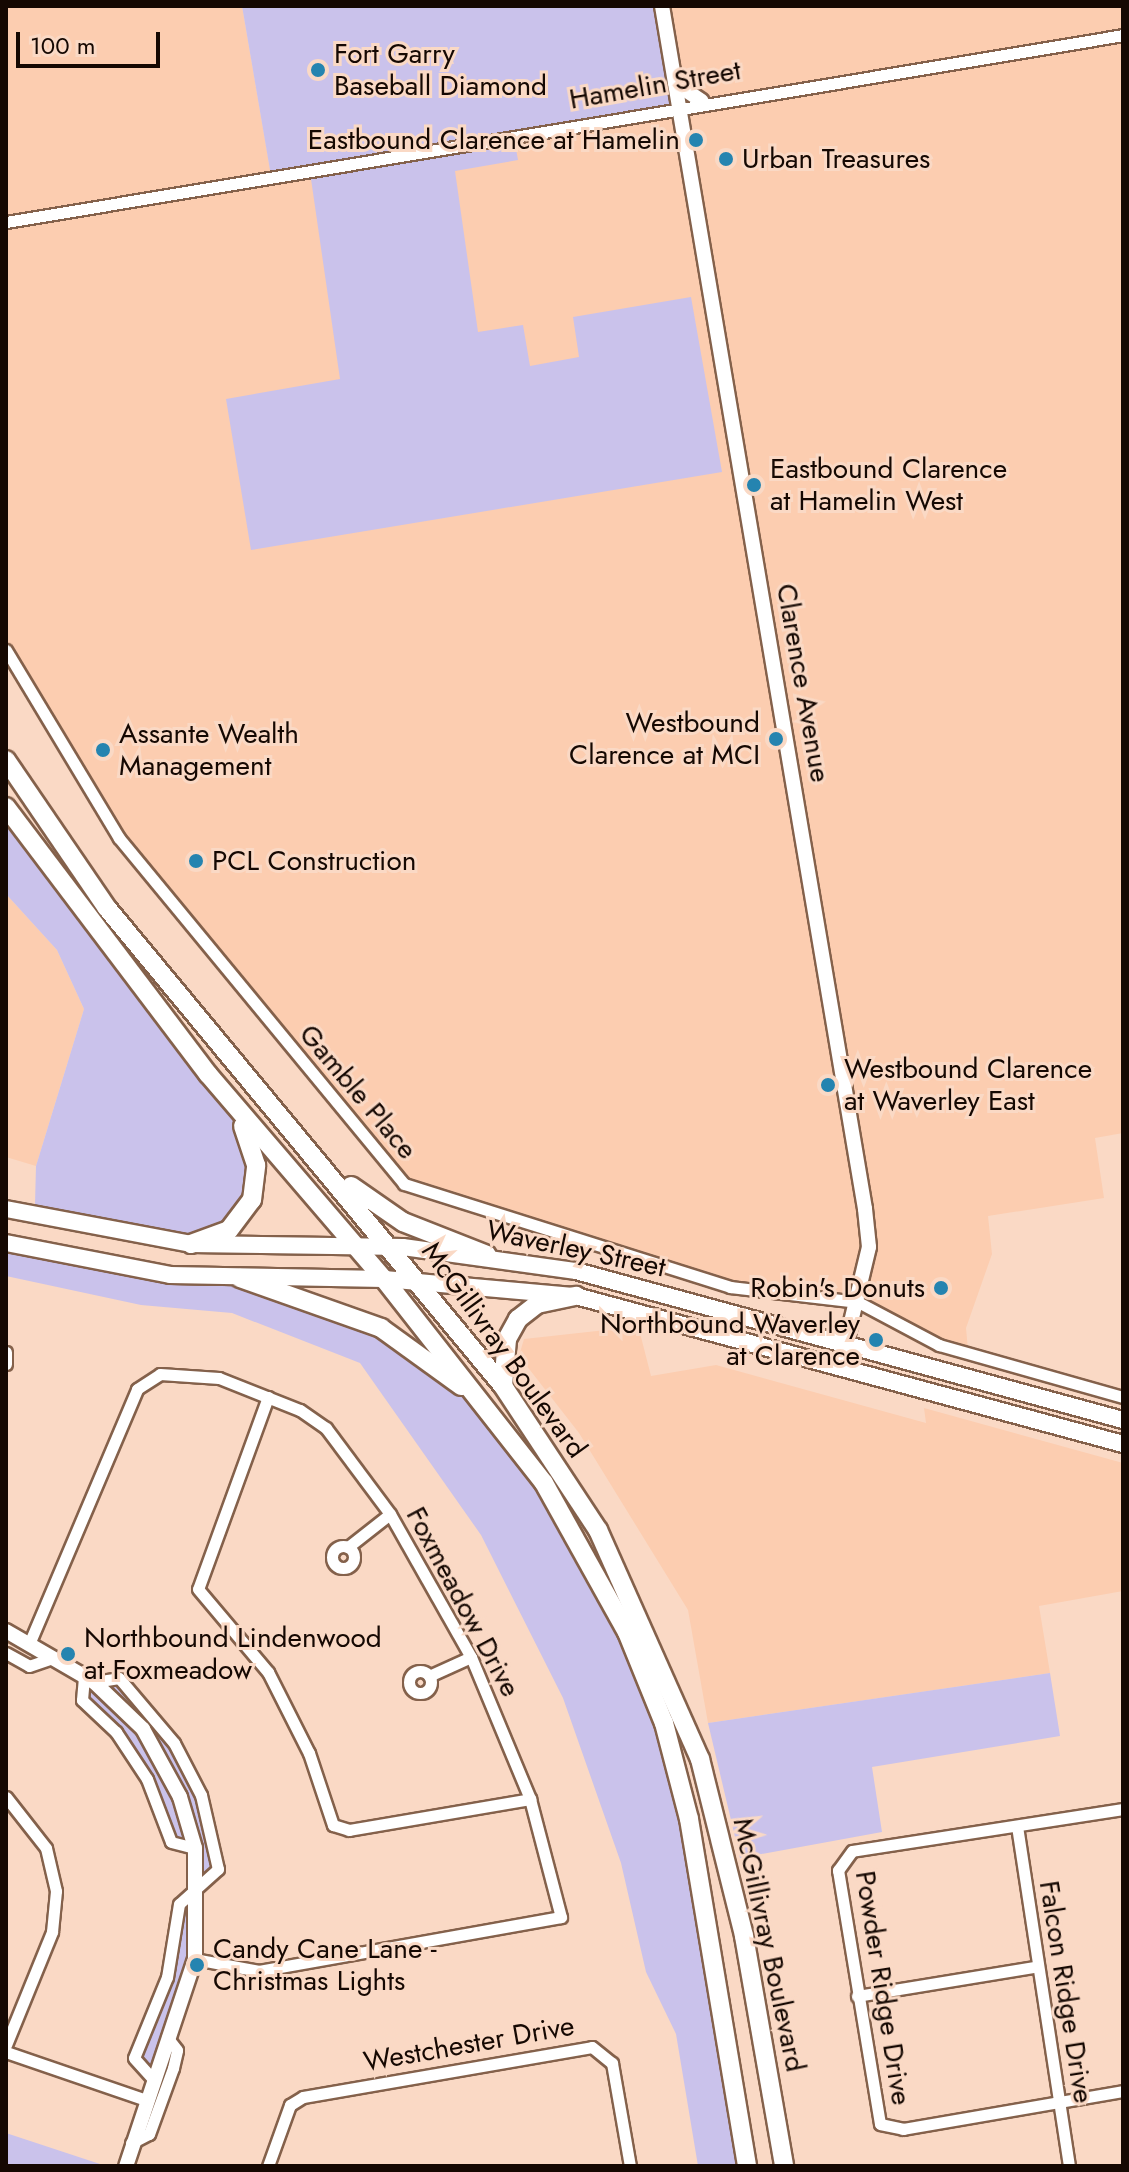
<!DOCTYPE html>
<style>
body{margin:0}
#map{position:relative;width:1129px;height:2172px;overflow:hidden;background:#fad9c5;font-family:Jost,sans-serif}
div>[style]{position:absolute}
.built>*{inset:0;background:#fccdb0}
.green>*{inset:0;background:#cac2eb}
.roads{filter:drop-shadow(2px 0 #84614b) drop-shadow(-2px 0 #84614b) drop-shadow(0 2px #84614b) drop-shadow(0 -2px #84614b)}
.minor>*{height:11px;margin:-5.5px;padding:0 5.5px;transform-origin:5.5px;border-radius:5.5px;background:#fff}
.minor>.ring{margin:-5.5px;padding:0;box-sizing:content-box;background:none;border:11px solid #fff;border-radius:50%}
.tertiary>*{height:14px;margin:-7px;padding:0 7px;transform-origin:7px;border-radius:7px;background:#fff}
.secondary>*{height:16px;margin:-8px;padding:0 8px;transform-origin:8px;border-radius:8px;background:#fff}
.primary>*{height:18px;margin:-9px;padding:0 9px;transform-origin:9px;border-radius:9px;background:#fff}
.dots>*{width:22px;height:22px;translate:-50% -50%;box-sizing:border-box;border:4px solid #fad9c5;border-radius:50%}
span{translate:-50% -50%;white-space:nowrap;text-align:center;line-height:1.15;-webkit-text-stroke:6px #fad9c5;paint-order:stroke}
.poi-label{font-size:28px;color:#150802}
.left{translate:0 -50%;text-align:left}
.right{translate:-100% -50%;text-align:right}
.street-label{font-size:28px;color:#150802}
.frame{position:absolute;inset:0;border:8px solid #150802;pointer-events:none}
.scale{position:absolute;left:16px;top:32px;width:144px;height:36px;box-sizing:border-box;border:4px solid #150802;border-top:0;padding-left:10px;font-size:24px;line-height:28px;white-space:nowrap;color:#150802;-webkit-text-stroke:6px #fad9c5;paint-order:stroke}
</style>
<div id="map">
<div class="built">
<i style="clip-path:polygon(6px 6px,242px 6px,271px 175px,662px 6px,1123px 6px,1123px 1133px,1095px 1138px,1104px 1198px,988px 1216px,992px 1254px,966px 1328px,968px 1350px,858px 1302px,730px 1287px,404px 1184px,140px 865px,6px 650px)"></i>
<i style="clip-path:polygon(6px 894px,57px 950px,84px 1009px,36px 1166px,6px 1157px)"></i>
<i style="clip-path:polygon(606px 1330px,640px 1333px,651px 1376px,716px 1365px,926px 1423px,924px 1408px,1123px 1463px,1123px 1591px,1039px 1606px,1050px 1673px,708px 1723px,688px 1610px,579px 1433px,519px 1356px,524px 1339px)"></i>
</div>
<div class="green">
<i style="clip-path:polygon(242px 6px,662px 6px,678px 105px,271px 176px)"></i>
<i style="clip-path:polygon(515px 143px,518px 160px,455px 171px,478px 332px,523px 325px,530px 366px,579px 357px,573px 317px,691px 297px,722px 472px,251px 550px,226px 399px,340px 379px,311px 179px)"></i>
<i style="clip-path:polygon(6px 807px,208px 1074px,252px 1146px,245px 1213px,191px 1244px,14px 1212px,35px 1204px,36px 1166px,84px 1009px,57px 950px,6px 894px)"></i>
<i style="clip-path:polygon(6px 1243px,240px 1278px,343px 1310px,481px 1401px,544px 1483px,664px 1723px,747px 2166px,698px 2166px,676px 2034px,646px 1972px,621px 1863px,563px 1698px,481px 1535px,360px 1363px,232px 1313px,141px 1305px,6px 1276px)"></i>
<i style="clip-path:polygon(1050px 1673px,1060px 1736px,872px 1767px,882px 1832px,740px 1858px,708px 1723px)"></i>
<i style="clip-path:polygon(84px 1677px,114px 1680px,161px 1731px,195px 1794px,216px 1873px,200px 1889px,195px 1959px,167px 2037px,177px 2050px,152px 2128px,151px 2077px,137px 2066px,179px 1904px,200px 1889px,195px 1849px,178px 1846px,116px 1732px,82px 1700px)"></i>
<i style="clip-path:polygon(6px 2133px,106px 2166px,6px 2166px)"></i>
</div>
<div class="roads">
<div class="minor">
<i style="left:6px;top:222px;width:1133px;rotate:-9.5deg"></i>
<i style="left:6px;top:650px;width:219px;rotate:59deg"></i>
<i style="left:119px;top:838px;width:448px;rotate:50.5deg"></i>
<i style="left:404px;top:1184px;width:342px;rotate:17.5deg"></i>
<i style="left:730px;top:1287px;width:129px;rotate:6.7deg"></i>
<i style="left:858px;top:1302px;width:92px;rotate:28deg"></i>
<i style="left:939px;top:1345px;width:191px;rotate:15.8deg"></i>
<i style="left:6px;top:1352px;width:12px;rotate:90deg"></i>
<i style="left:268px;top:1397px;width:204px;rotate:110deg"></i>
<i style="left:198px;top:1589px;width:109px;rotate:49.9deg"></i>
<i style="left:268px;top:1672px;width:91px;rotate:63.2deg"></i>
<i style="left:309px;top:1753px;width:76px;rotate:71.6deg"></i>
<i style="left:333px;top:1825px;width:17px;rotate:17deg"></i>
<i style="left:349px;top:1830px;width:184px;rotate:-9.7deg"></i>
<i class="ring" style="left:332px;top:1546px;width:11px;height:11px"></i>
<i style="left:348px;top:1547px;width:53px;rotate:-38.2deg"></i>
<i style="left:29px;top:1644px;width:277px;rotate:-67deg"></i>
<i style="left:137px;top:1389px;width:27px;rotate:-33deg"></i>
<i style="left:160px;top:1374px;width:59px;rotate:3.9deg"></i>
<i style="left:219px;top:1378px;width:87px;rotate:21.6deg"></i>
<i style="left:300px;top:1410px;width:32px;rotate:35deg"></i>
<i style="left:326px;top:1428px;width:107px;rotate:53.3deg"></i>
<i style="left:390px;top:1514px;width:164px;rotate:60.5deg"></i>
<i style="left:471px;top:1657px;width:154px;rotate:67.4deg"></i>
<i style="left:530px;top:1799px;width:122px;rotate:75.3deg"></i>
<i style="left:561px;top:1917px;width:307px;rotate:169.9deg"></i>
<i style="left:259px;top:1971px;width:65px;rotate:-169.4deg"></i>
<i style="left:6px;top:1653px;width:26px;rotate:29deg"></i>
<i style="left:29px;top:1666px;width:24px;rotate:-19deg"></i>
<i class="ring" style="left:409px;top:1671px;width:11px;height:11px"></i>
<i style="left:429px;top:1676px;width:46px;rotate:-24.3deg"></i>
<i style="left:84px;top:1677px;width:23px;rotate:95deg"></i>
<i style="left:82px;top:1700px;width:47px;rotate:43.3deg"></i>
<i style="left:116px;top:1732px;width:56px;rotate:56.6deg"></i>
<i style="left:147px;top:1779px;width:67px;rotate:69.1deg"></i>
<i style="left:171px;top:1842px;width:25px;rotate:14deg"></i>
<i style="left:94px;top:1682px;width:25px;rotate:-9deg"></i>
<i style="left:119px;top:1678px;width:85px;rotate:49.8deg"></i>
<i style="left:174px;top:1743px;width:59px;rotate:62.6deg"></i>
<i style="left:201px;top:1795px;width:76px;rotate:77.1deg"></i>
<i style="left:218px;top:1869px;width:52px;rotate:138.1deg"></i>
<i style="left:179px;top:1904px;width:74px;rotate:99.3deg"></i>
<i style="left:167px;top:1977px;width:87px;rotate:112.2deg"></i>
<i style="left:134px;top:2058px;width:25px;rotate:48deg"></i>
<i style="left:6px;top:1797px;width:65px;rotate:51.9deg"></i>
<i style="left:46px;top:1848px;width:44px;rotate:76.9deg"></i>
<i style="left:56px;top:1891px;width:41px;rotate:95.6deg"></i>
<i style="left:52px;top:1932px;width:122px;rotate:112.2deg"></i>
<i style="left:1123px;top:1809px;width:274px;rotate:171.2deg"></i>
<i style="left:852px;top:1851px;width:24px;rotate:126deg"></i>
<i style="left:838px;top:1870px;width:257px;rotate:80.6deg"></i>
<i style="left:880px;top:2124px;width:24px;rotate:12deg"></i>
<i style="left:903px;top:2129px;width:223px;rotate:-9.8deg"></i>
<i style="left:1017px;top:1826px;width:344px;rotate:81.3deg"></i>
<i style="left:857px;top:1996px;width:179px;rotate:-9.3deg"></i>
<i style="left:6px;top:2052px;width:145px;rotate:18.9deg"></i>
<i style="left:131px;top:2143px;width:20px;rotate:-27deg"></i>
<i style="left:149px;top:2134px;width:70px;rotate:-70deg"></i>
<i style="left:173px;top:2068px;width:18px;rotate:-77deg"></i>
<i style="left:177px;top:2050px;width:16px;rotate:-128deg"></i>
<i style="left:268px;top:2166px;width:65px;rotate:-70.2deg"></i>
<i style="left:290px;top:2105px;width:15px;rotate:-32deg"></i>
<i style="left:303px;top:2097px;width:293px;rotate:-9.8deg"></i>
<i style="left:592px;top:2047px;width:26px;rotate:39deg"></i>
<i style="left:612px;top:2063px;width:105px;rotate:80.1deg"></i>
</div>
<div class="tertiary">
<i style="left:662px;top:6px;width:1220px;rotate:80.42deg"></i>
<i style="left:865px;top:1209px;width:38px;rotate:84deg"></i>
<i style="left:869px;top:1247px;width:124px;rotate:103.5deg"></i>
<i style="left:675px;top:83px;width:32px;rotate:34deg"></i>
<i style="left:6px;top:1631px;width:102px;rotate:30.1deg"></i>
<i style="left:94px;top:1682px;width:68px;rotate:43.8deg"></i>
<i style="left:143px;top:1729px;width:77px;rotate:61.4deg"></i>
<i style="left:180px;top:1797px;width:53px;rotate:73.6deg"></i>
<i style="left:195px;top:1848px;width:111px;rotate:90deg"></i>
<i style="left:195px;top:1959px;width:218px;rotate:108.4deg"></i>
</div>
<div class="secondary">
<i style="left:6px;top:1209px;width:188px;rotate:10.7deg"></i>
<i style="left:191px;top:1244px;width:212px;rotate:0.8deg"></i>
<i style="left:403px;top:1247px;width:175px;rotate:7.9deg"></i>
<i style="left:576px;top:1271px;width:567px;rotate:15.24deg"></i>
<i style="left:6px;top:1243px;width:167px;rotate:11deg"></i>
<i style="left:170px;top:1275px;width:214px;rotate:1.1deg"></i>
<i style="left:384px;top:1279px;width:193px;rotate:5.1deg"></i>
<i style="left:576px;top:1296px;width:567px;rotate:15.14deg"></i>
</div>
<div class="primary">
<i style="left:6px;top:760px;width:179px;rotate:55.7deg"></i>
<i style="left:107px;top:908px;width:621px;rotate:50.36deg"></i>
<i style="left:503px;top:1386px;width:173px;rotate:56.6deg"></i>
<i style="left:598px;top:1530px;width:251px;rotate:66deg"></i>
<i style="left:700px;top:1759px;width:182px;rotate:76deg"></i>
<i style="left:744px;top:1936px;width:233px;rotate:80.1deg"></i>
<i style="left:6px;top:807px;width:335px;rotate:52.9deg"></i>
<i style="left:208px;top:1074px;width:270px;rotate:49.4deg"></i>
<i style="left:384px;top:1279px;width:259px;rotate:51.9deg"></i>
<i style="left:544px;top:1483px;width:171px;rotate:60.9deg"></i>
<i style="left:627px;top:1632px;width:98px;rotate:67.9deg"></i>
<i style="left:664px;top:1723px;width:99px;rotate:75.4deg"></i>
<i style="left:689px;top:1819px;width:352px;rotate:80.5deg"></i>
<i style="left:351px;top:1186px;width:63px;rotate:34.7deg"></i>
<i style="left:403px;top:1222px;width:90px;rotate:21.4deg"></i>
<i style="left:191px;top:1244px;width:40px;rotate:-20.2deg"></i>
<i style="left:229px;top:1230px;width:38px;rotate:-53deg"></i>
<i style="left:252px;top:1200px;width:35px;rotate:-83deg"></i>
<i style="left:256px;top:1165px;width:41px;rotate:-108.4deg"></i>
<i style="left:240px;top:1278px;width:150px;rotate:19.5deg"></i>
<i style="left:381px;top:1328px;width:99px;rotate:35.9deg"></i>
<i style="left:503px;top:1386px;width:47px;rotate:-85.1deg"></i>
<i style="left:507px;top:1339px;width:23px;rotate:-61deg"></i>
<i style="left:518px;top:1319px;width:24px;rotate:-38deg"></i>
<i style="left:537px;top:1304px;width:40px;rotate:-12deg"></i>
</div>
</div>
<div class="dots">
<i style="left:318px;top:70px;background:#2584b0"></i>
<i style="left:696px;top:140px;background:#2584b0"></i>
<i style="left:726px;top:159px;background:#2584b0"></i>
<i style="left:754px;top:485px;background:#2584b0"></i>
<i style="left:776px;top:739px;background:#2584b0"></i>
<i style="left:103px;top:750px;background:#2584b0"></i>
<i style="left:196px;top:861px;background:#2584b0"></i>
<i style="left:828px;top:1085px;background:#2584b0"></i>
<i style="left:941px;top:1288px;background:#2584b0"></i>
<i style="left:876px;top:1340px;background:#2584b0"></i>
<i style="left:68px;top:1654px;background:#2584b0"></i>
<i style="left:197px;top:1965px;background:#2584b0"></i>
</div>
<div class="poi-label">
<span class="left" style="left:334px;top:70px">Fort Garry<br>Baseball Diamond</span>
<span class="right" style="left:680px;top:140px">Eastbound Clarence at Hamelin</span>
<span class="left" style="left:742px;top:159px">Urban Treasures</span>
<span class="left" style="left:770px;top:485px">Eastbound Clarence<br>at Hamelin West</span>
<span class="right" style="left:760px;top:739px">Westbound<br>Clarence at MCI</span>
<span class="left" style="left:119px;top:750px">Assante Wealth<br>Management</span>
<span class="left" style="left:212px;top:861px">PCL Construction</span>
<span class="left" style="left:844px;top:1085px">Westbound Clarence<br>at Waverley East</span>
<span class="right" style="left:925px;top:1288px">Robin's Donuts</span>
<span class="right" style="left:860px;top:1340px">Northbound Waverley<br>at Clarence</span>
<span class="left" style="left:84px;top:1654px">Northbound Lindenwood<br>at Foxmeadow</span>
<span class="left" style="left:213px;top:1965px">Candy Cane Lane -<br>Christmas Lights</span>
</div>
<div class="street-label">
<span style="left:655px;top:85px;rotate:-10deg">Hamelin Street</span>
<span style="left:803px;top:683px;rotate:80deg">Clarence Avenue</span>
<span style="left:358px;top:1092px;rotate:50deg">Gamble Place</span>
<span style="left:576px;top:1249px;rotate:12deg">Waverley Street</span>
<span style="left:504px;top:1350px;rotate:54deg">McGillivray Boulevard</span>
<span style="left:463px;top:1602px;rotate:62deg">Foxmeadow Drive</span>
<span style="left:769px;top:1945px;rotate:78deg">McGillivray Boulevard</span>
<span style="left:883px;top:1988px;rotate:81deg">Powder Ridge Drive</span>
<span style="left:1066px;top:1992px;rotate:81deg">Falcon Ridge Drive</span>
<span style="left:469px;top:2044px;rotate:-10deg">Westchester Drive</span>
</div>
<div class="frame"></div>
<div class="scale">100 m</div>
</div>
